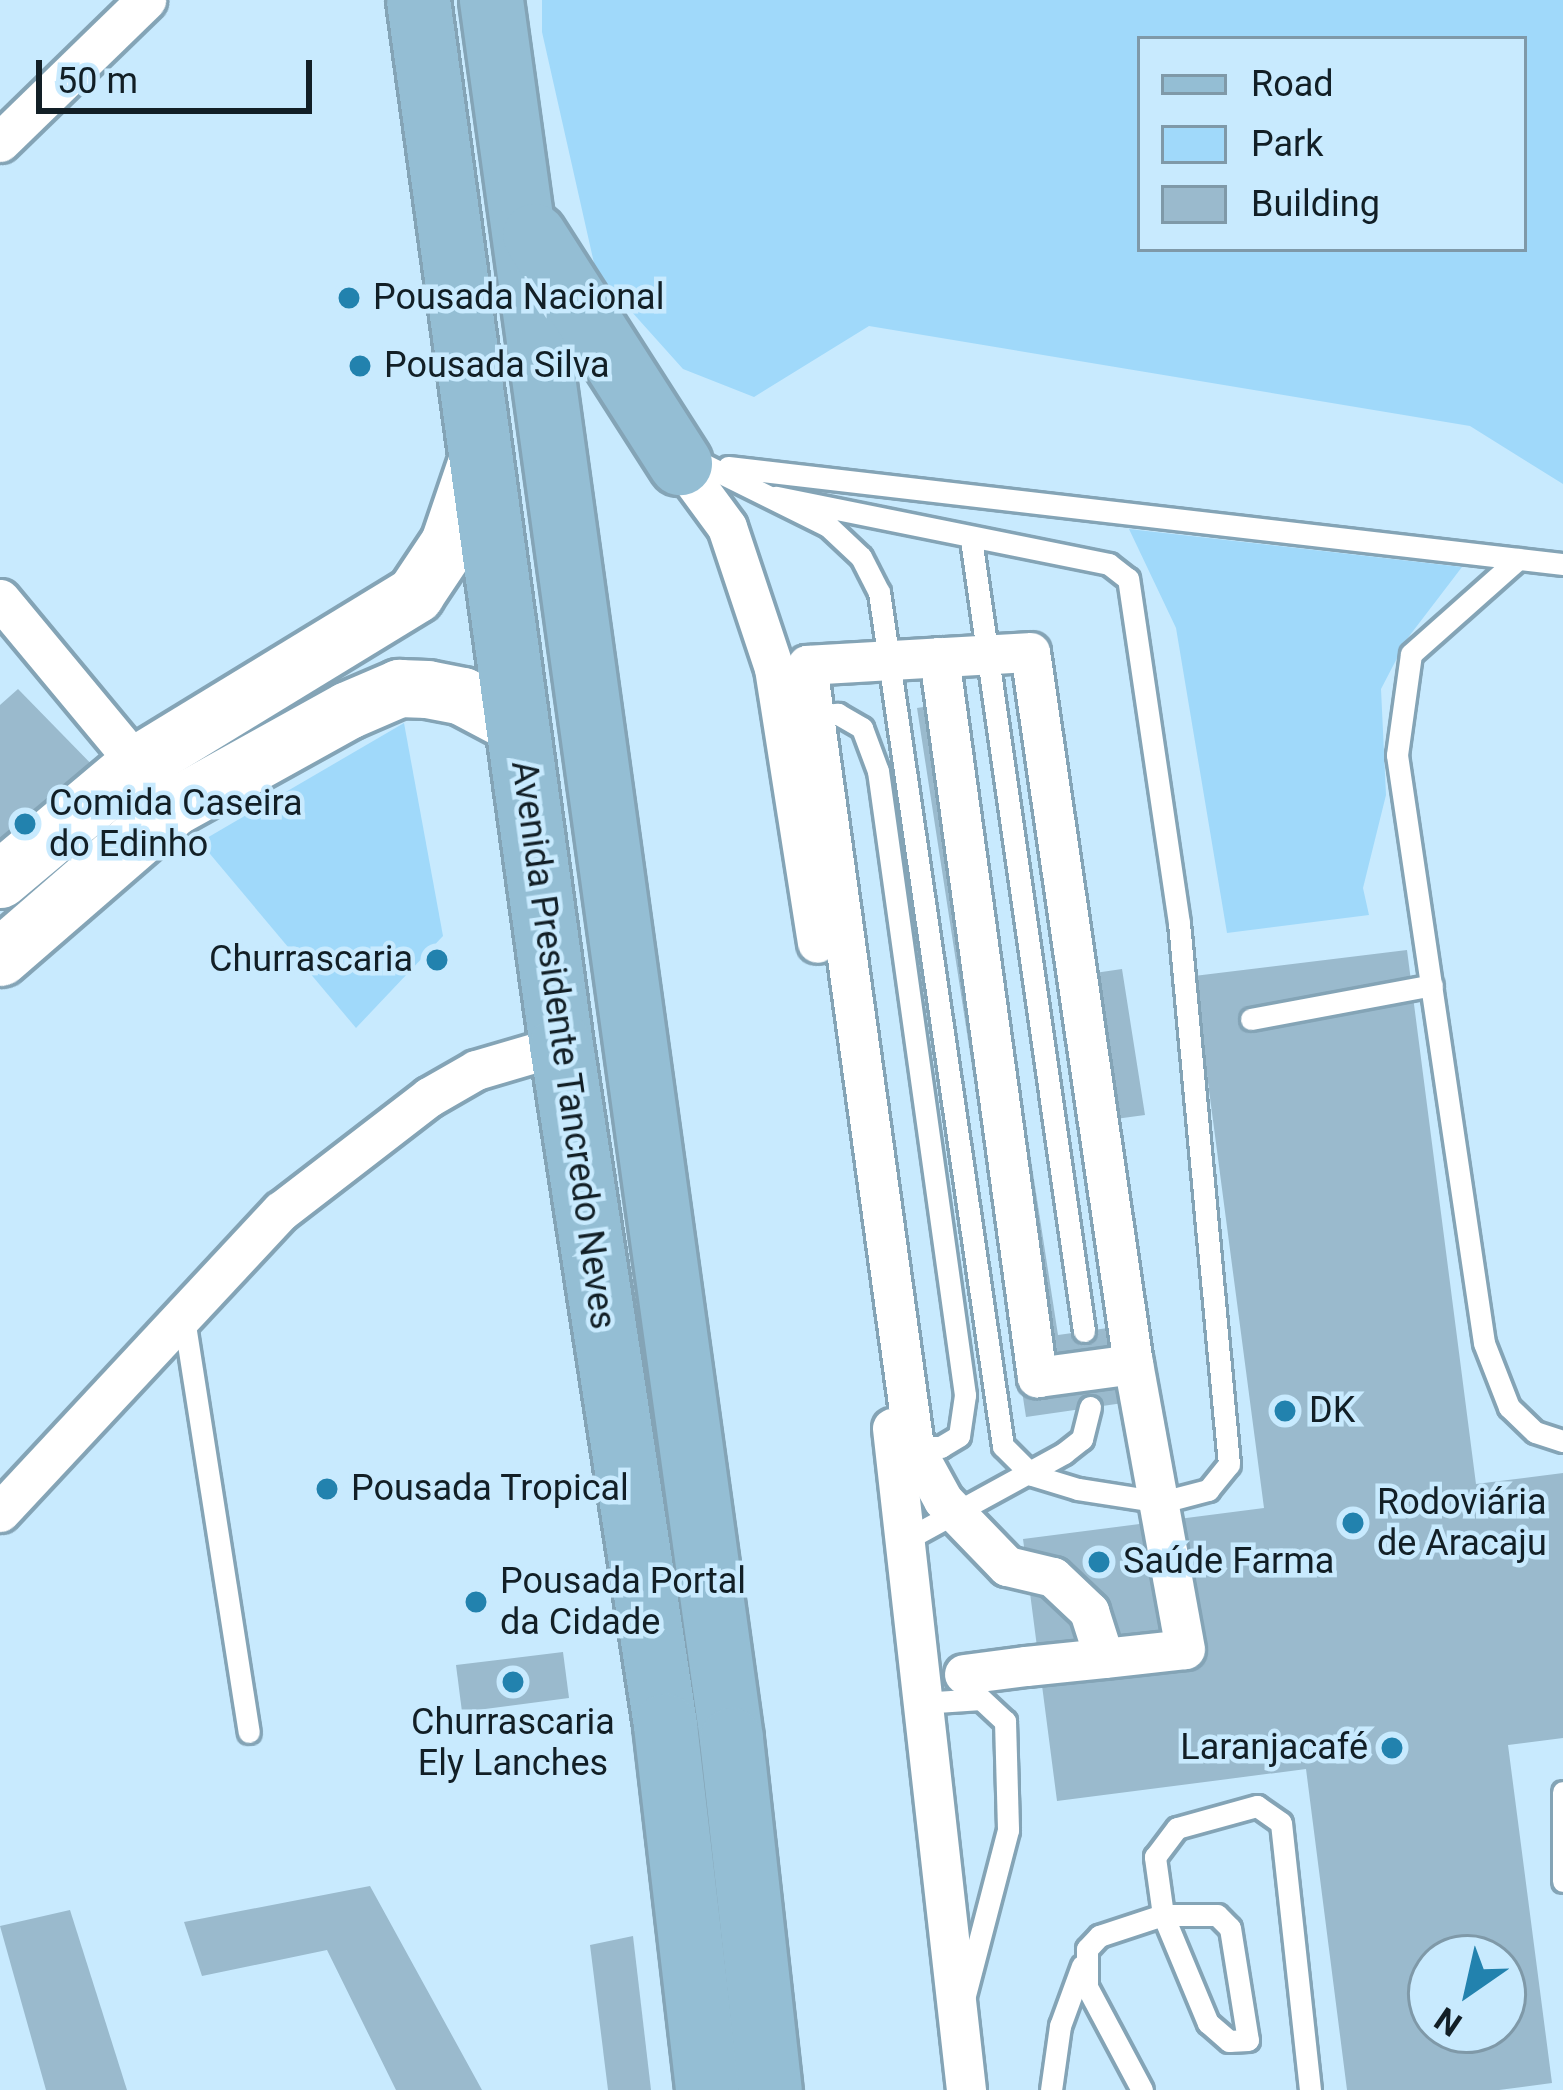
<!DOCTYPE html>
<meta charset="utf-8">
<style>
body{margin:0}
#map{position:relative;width:1563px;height:2090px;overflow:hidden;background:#c8eafe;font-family:Roboto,sans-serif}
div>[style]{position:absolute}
.green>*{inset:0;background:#a0d9fa}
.building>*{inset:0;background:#9abacd}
.roads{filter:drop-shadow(3px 0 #84a4b6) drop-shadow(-3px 0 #84a4b6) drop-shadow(0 3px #84a4b6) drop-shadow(0 -3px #84a4b6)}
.lane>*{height:21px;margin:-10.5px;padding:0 10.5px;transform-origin:10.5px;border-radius:10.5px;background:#fff}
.street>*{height:39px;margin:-19.5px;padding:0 19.5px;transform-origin:19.5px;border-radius:19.5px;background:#fff}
.secondary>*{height:57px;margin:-28.5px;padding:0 28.5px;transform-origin:28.5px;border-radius:28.5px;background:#fff}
.primary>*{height:63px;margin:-31.5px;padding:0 31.5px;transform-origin:31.5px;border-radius:31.5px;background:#94bed4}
.dots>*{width:33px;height:33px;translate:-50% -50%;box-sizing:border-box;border:6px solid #c8eafe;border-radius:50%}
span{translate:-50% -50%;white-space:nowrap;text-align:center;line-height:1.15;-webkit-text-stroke:9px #c8eafe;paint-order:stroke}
.poi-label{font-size:36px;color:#121f26}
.left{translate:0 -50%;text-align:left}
.right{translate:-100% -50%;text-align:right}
.street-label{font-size:36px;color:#121f26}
.legend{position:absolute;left:1137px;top:36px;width:390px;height:216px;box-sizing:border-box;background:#c8eafe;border:3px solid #7f99a8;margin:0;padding:15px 21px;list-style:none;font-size:36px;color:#121f26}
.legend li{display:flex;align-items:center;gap:24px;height:60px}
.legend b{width:60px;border:3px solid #7f99a8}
.north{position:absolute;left:1407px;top:1934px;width:120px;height:120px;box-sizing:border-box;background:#c8eafe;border:3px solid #7f99a8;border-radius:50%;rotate:214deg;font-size:33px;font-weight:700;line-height:48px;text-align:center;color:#121f26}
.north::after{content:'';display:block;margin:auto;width:42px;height:54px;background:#2282ae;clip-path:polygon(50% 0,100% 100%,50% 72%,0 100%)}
.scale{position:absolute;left:36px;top:60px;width:276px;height:54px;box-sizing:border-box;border:6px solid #121f26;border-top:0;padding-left:15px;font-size:36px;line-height:42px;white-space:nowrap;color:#121f26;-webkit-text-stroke:9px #c8eafe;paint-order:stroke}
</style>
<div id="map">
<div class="green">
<i style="clip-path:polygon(evenodd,542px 0,1563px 0,1563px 484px,1470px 426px,869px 326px,754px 397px,683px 369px,596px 272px,542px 32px,542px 0,1140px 39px,1524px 39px,1524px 249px,1140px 249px,1140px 39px)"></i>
<i style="clip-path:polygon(1129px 529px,1462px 567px,1407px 639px,1381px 689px,1386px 795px,1363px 888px,1369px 915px,1227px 933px,1176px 628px)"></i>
<i style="clip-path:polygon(404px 723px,443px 936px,356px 1028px,200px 842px)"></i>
</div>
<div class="building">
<i style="clip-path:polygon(18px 689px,102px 775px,0 874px,0 705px)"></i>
<i style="clip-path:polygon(960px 701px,1058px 1335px,1115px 1327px,1088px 974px,1122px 969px,1145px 1115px,1108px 1120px,1151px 1399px,1026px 1417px,917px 708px)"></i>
<i style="clip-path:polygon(evenodd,1407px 950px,1476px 1484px,1563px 1473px,1563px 1738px,1508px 1745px,1552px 2083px,1499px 2090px,1347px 2090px,1306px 1769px,1057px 1801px,1023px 1539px,1264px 1508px,1194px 976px,1407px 950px,1431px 1958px,1503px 1958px,1503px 2030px,1431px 2030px,1431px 1958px)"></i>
<i style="clip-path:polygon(563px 1652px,569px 1698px,462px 1712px,456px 1665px)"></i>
<i style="clip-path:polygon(370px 1886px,482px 2090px,396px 2090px,327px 1950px,202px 1976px,184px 1922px)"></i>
<i style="clip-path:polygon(70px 1910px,127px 2090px,46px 2090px,0 1926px)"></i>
<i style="clip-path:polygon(633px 1936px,651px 2090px,608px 2090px,590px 1945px)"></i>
</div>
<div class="roads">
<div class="lane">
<i style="left:703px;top:464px;width:140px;rotate:26.4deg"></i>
<i style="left:828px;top:526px;width:45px;rotate:43.2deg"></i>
<i style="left:861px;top:557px;width:39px;rotate:63deg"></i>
<i style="left:879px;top:592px;width:863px;rotate:81.74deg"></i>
<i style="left:1003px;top:1446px;width:41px;rotate:45deg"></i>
<i style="left:1032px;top:1475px;width:48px;rotate:16.9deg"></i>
<i style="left:1078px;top:1489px;width:85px;rotate:8.8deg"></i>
<i style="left:1162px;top:1502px;width:48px;rotate:-14.6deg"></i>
<i style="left:1208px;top:1490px;width:33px;rotate:-51deg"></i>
<i style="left:1229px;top:1464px;width:543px;rotate:-95.28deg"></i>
<i style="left:1179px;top:923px;width:348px;rotate:-98.4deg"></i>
<i style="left:1128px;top:579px;width:24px;rotate:-142deg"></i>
<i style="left:1109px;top:564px;width:340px;rotate:-168.6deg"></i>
<i style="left:728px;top:467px;width:841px;rotate:6.63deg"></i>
<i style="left:971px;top:539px;width:800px;rotate:81.88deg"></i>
<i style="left:1518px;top:559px;width:143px;rotate:138.4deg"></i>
<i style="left:1411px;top:654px;width:102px;rotate:97.9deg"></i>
<i style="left:1397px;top:755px;width:594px;rotate:81.58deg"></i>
<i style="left:1484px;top:1343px;width:69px;rotate:68.7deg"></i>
<i style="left:1509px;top:1407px;width:36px;rotate:44deg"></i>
<i style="left:1535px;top:1432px;width:29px;rotate:18deg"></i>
<i style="left:807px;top:717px;width:31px;rotate:-6deg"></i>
<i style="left:838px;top:714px;width:28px;rotate:30deg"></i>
<i style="left:862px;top:728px;width:46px;rotate:69.6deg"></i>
<i style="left:878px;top:771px;width:630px;rotate:82.06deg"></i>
<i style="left:965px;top:1395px;width:41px;rotate:98.3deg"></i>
<i style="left:959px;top:1436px;width:21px;rotate:149deg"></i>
<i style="left:941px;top:1447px;width:34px;rotate:180deg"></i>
<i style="left:1251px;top:1019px;width:184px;rotate:-10.6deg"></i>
<i style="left:183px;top:1312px;width:425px;rotate:81.1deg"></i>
<i style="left:909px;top:1538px;width:177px;rotate:-28.7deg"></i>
<i style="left:1064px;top:1453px;width:23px;rotate:-38deg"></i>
<i style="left:1082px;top:1439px;width:33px;rotate:-76deg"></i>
<i style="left:921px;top:1703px;width:60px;rotate:-3.8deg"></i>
<i style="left:981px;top:1699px;width:33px;rotate:43deg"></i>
<i style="left:1005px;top:1721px;width:109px;rotate:88.4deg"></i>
<i style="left:1008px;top:1830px;width:171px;rotate:104.6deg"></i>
<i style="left:1563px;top:1792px;width:89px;rotate:90deg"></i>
<i style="left:1051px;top:2090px;width:65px;rotate:-82deg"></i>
<i style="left:1060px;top:2026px;width:64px;rotate:-69.9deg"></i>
<i style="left:1142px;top:2090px;width:117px;rotate:-118.1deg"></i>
<i style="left:1087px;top:1987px;width:38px;rotate:-90deg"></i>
<i style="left:1087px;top:1949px;width:18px;rotate:-47deg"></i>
<i style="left:1099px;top:1936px;width:67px;rotate:-18.2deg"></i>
<i style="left:1163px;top:1915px;width:54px"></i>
<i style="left:1217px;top:1915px;width:18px;rotate:45deg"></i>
<i style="left:1230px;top:1928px;width:113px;rotate:80.9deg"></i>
<i style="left:1248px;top:2040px;width:19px;rotate:177deg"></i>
<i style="left:1229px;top:2041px;width:28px;rotate:-139deg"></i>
<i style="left:1208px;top:2023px;width:117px;rotate:-112.6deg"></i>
<i style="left:1163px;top:1915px;width:59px;rotate:-97.9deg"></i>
<i style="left:1155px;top:1857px;width:36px;rotate:-53deg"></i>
<i style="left:1177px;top:1828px;width:83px;rotate:-15.4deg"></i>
<i style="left:1257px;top:1806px;width:29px;rotate:35deg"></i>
<i style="left:1281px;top:1823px;width:269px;rotate:83.8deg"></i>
</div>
<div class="street">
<i style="left:0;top:142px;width:204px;rotate:-44.2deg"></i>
<i style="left:680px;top:463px;width:79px;rotate:53.7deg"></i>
<i style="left:727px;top:527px;width:149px;rotate:71.6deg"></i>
<i style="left:774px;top:668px;width:278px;rotate:81.1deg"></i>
<i style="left:0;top:599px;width:214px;rotate:50.3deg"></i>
<i style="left:939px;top:657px;width:727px;rotate:82.25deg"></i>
<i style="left:1037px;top:1377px;width:97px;rotate:-7.7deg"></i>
<i style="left:892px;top:1428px;width:666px;rotate:83.62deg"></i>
<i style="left:0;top:1512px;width:412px;rotate:-47deg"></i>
<i style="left:281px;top:1211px;width:187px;rotate:-37.6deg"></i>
<i style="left:429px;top:1097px;width:54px;rotate:-29.9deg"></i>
<i style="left:476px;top:1070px;width:89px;rotate:-16.4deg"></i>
<i style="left:964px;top:1674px;width:63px;rotate:-7.4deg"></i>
<i style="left:1026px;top:1666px;width:78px;rotate:-5.9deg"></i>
<i style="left:1104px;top:1658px;width:81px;rotate:-6.3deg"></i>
<i style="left:1185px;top:1649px;width:290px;rotate:-100.3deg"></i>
<i style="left:1133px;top:1364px;width:719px;rotate:-98.23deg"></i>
<i style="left:1030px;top:652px;width:223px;rotate:176.7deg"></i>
<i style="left:807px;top:665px;width:789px;rotate:82.21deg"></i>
<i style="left:914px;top:1447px;width:60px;rotate:61.3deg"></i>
<i style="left:943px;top:1500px;width:92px;rotate:45.9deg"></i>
<i style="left:1007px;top:1566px;width:47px;rotate:13.4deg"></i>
<i style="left:1053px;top:1577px;width:50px;rotate:43.4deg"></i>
<i style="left:1089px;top:1611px;width:49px;rotate:72.3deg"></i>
</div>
<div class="secondary">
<i style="left:0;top:879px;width:179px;rotate:-40deg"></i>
<i style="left:137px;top:764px;width:326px;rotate:-31.4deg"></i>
<i style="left:415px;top:594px;width:61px;rotate:-56.3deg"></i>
<i style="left:449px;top:543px;width:99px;rotate:-71.2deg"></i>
<i style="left:0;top:957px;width:229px;rotate:-40.9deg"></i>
<i style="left:173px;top:807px;width:200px;rotate:-29deg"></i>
<i style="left:348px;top:710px;width:56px;rotate:-23.3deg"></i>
<i style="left:399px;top:688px;width:28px;rotate:2deg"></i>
<i style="left:427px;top:689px;width:36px;rotate:11deg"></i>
<i style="left:462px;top:696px;width:62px;rotate:27.8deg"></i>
</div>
<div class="primary">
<i style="left:418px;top:0;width:1055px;rotate:82.21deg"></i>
<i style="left:561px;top:1045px;width:688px;rotate:81.3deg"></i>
<i style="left:665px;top:1725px;width:367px;rotate:83.4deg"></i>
<i style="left:491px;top:0;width:1755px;rotate:82.14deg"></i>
<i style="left:731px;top:1739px;width:353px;rotate:83.7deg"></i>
<i style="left:534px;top:235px;width:271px;rotate:57.4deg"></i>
</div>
</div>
<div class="dots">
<i style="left:349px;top:298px;background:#2282ae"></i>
<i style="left:360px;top:366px;background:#2282ae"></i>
<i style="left:25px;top:824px;background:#2282ae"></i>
<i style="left:437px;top:960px;background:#2282ae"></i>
<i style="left:1285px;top:1411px;background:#2282ae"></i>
<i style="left:327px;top:1489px;background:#2282ae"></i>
<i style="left:1353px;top:1523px;background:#2282ae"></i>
<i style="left:1099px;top:1562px;background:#2282ae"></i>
<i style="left:476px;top:1602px;background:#2282ae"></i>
<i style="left:513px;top:1682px;background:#2282ae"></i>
<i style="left:1392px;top:1748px;background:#2282ae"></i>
</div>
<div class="poi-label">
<span class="left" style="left:373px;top:298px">Pousada Nacional</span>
<span class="left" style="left:384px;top:366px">Pousada Silva</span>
<span class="left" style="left:49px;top:824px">Comida Caseira<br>do Edinho</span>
<span class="right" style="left:413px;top:960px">Churrascaria</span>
<span class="left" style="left:1309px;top:1411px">DK</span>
<span class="left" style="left:351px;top:1489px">Pousada Tropical</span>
<span class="left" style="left:1377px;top:1523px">Rodoviária<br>de Aracaju</span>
<span class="left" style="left:1123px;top:1562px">Saúde Farma</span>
<span class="left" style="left:500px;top:1602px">Pousada Portal<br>da Cidade</span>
<span style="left:513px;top:1743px">Churrascaria<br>Ely Lanches</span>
<span class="right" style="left:1368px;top:1748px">Laranjacafé</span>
</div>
<div class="street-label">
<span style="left:563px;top:1045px;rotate:82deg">Avenida Presidente Tancredo Neves</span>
</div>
<ul class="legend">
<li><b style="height:15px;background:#94bed4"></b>Road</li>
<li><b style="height:33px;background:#a0d9fa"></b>Park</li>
<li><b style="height:33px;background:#9abacd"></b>Building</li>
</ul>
<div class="north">N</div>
<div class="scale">50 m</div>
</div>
